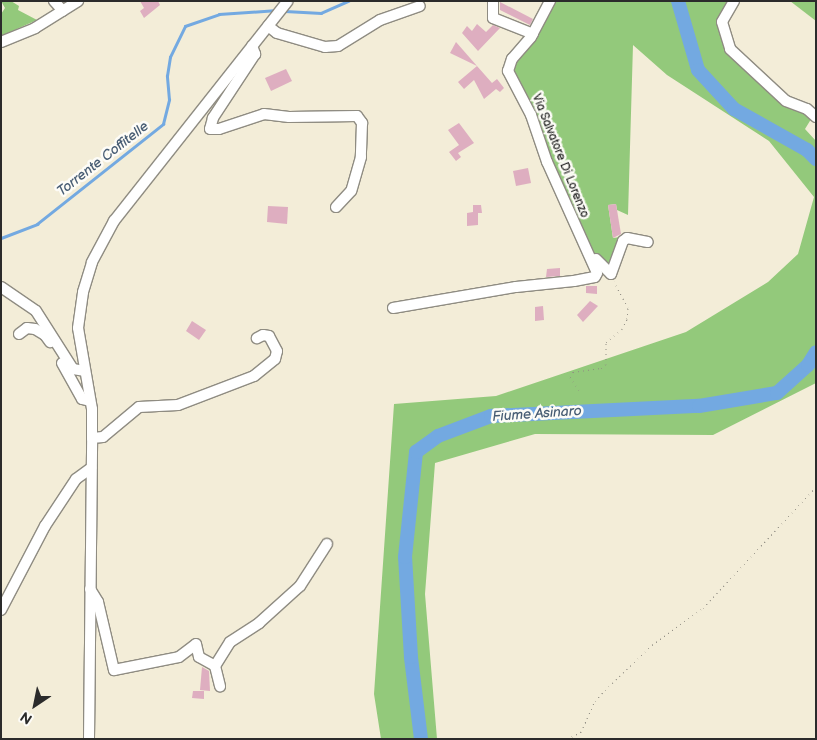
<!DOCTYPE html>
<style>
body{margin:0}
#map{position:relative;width:817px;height:740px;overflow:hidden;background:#f3edd8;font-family:"Balsamiq Sans",sans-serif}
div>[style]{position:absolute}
.green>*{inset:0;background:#93c97b}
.stream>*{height:2.5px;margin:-1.25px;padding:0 1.25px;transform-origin:1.25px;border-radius:1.25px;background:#73a9e1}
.river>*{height:14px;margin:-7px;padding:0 7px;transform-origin:7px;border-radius:7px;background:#73a9e1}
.building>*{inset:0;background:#deaec0}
.path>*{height:1px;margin-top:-0.5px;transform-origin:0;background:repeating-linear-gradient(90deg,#8f8c82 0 1px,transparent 0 5px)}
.roads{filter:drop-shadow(1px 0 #8f8c82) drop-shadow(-1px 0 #8f8c82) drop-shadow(0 1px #8f8c82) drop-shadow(0 -1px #8f8c82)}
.minor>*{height:10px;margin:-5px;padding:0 5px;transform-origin:5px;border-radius:5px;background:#fff}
span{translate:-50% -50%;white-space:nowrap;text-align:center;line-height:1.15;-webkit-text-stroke:5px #fdfcf7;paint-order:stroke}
.street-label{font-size:12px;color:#2b2b2b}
.water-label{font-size:14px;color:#485d74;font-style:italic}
.frame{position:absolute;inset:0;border:2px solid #2b2b2b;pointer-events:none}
.north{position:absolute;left:10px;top:680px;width:50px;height:50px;-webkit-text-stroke:4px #fdfcf7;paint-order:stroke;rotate:214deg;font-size:14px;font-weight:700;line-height:20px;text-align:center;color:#2b2b2b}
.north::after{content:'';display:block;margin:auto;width:18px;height:22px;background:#2b2b2b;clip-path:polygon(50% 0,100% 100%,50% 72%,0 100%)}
</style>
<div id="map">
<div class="green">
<i style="clip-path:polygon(1px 1px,11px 1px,19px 6px,18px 10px,37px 20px,1px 36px,1px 14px,5px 8px)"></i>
<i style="clip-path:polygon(552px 1px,731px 1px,725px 10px,730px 52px,813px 116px,805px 129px,816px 141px,816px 383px,713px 435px,535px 434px,435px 463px,425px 594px,437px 739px,381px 739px,374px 694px,394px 404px,496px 396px,686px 332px,768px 282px,798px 254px,814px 197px,769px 141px,667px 75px,633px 45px,628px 215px,617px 210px,616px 204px,608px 205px,613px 238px,621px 237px,612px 268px,605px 268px,584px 239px,510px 71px)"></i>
<i style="clip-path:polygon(790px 1px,816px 1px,816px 21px)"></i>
</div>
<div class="stream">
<i style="left:285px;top:11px;width:36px;rotate:3deg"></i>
<i style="left:321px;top:13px;width:30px;rotate:-24deg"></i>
<i style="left:1px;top:238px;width:39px;rotate:-21deg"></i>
<i style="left:37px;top:224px;width:161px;rotate:-38.4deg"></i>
<i style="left:163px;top:124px;width:25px;rotate:-76deg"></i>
<i style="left:169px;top:100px;width:24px;rotate:-95deg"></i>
<i style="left:167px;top:76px;width:19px;rotate:-81deg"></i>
<i style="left:170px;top:57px;width:34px;rotate:-64deg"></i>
<i style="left:185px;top:26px;width:36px;rotate:-19deg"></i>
<i style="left:219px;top:14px;width:58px;rotate:-3.9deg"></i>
</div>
<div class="river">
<i style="left:678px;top:1px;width:72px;rotate:73.8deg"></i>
<i style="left:698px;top:70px;width:53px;rotate:47.3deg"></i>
<i style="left:734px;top:109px;width:84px;rotate:29.3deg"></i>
<i style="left:807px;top:150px;width:13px;rotate:45deg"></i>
<i style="left:421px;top:739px;width:83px;rotate:-97deg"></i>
<i style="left:411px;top:657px;width:100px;rotate:-93.4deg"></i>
<i style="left:405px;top:557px;width:106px;rotate:-84deg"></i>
<i style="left:416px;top:452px;width:27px;rotate:-36deg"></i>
<i style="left:438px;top:436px;width:57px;rotate:-20.7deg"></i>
<i style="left:491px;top:416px;width:208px;rotate:-2.8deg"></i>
<i style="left:699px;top:406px;width:79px;rotate:-9.5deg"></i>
<i style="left:777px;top:393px;width:42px;rotate:-42.1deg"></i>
<i style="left:808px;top:365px;width:15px;rotate:-58deg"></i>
</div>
<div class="building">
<i style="clip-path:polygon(140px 1px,158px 1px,160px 5px,144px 18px,140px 11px,144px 8px)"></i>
<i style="clip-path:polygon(500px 2px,533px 19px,530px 25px,500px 10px)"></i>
<i style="clip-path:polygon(477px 24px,486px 32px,493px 25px,500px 28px,478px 51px,462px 33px,467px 26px,472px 31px)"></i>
<i style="clip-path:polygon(456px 42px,477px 66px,450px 53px)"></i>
<i style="clip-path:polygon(477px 66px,492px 83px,497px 79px,504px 88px,500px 92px,496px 89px,484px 99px,474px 80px,464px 89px,458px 82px)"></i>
<i style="clip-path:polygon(286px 69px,292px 81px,271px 91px,265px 78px)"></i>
<i style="clip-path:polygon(459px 123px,474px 143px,458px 153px,461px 157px,456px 161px,449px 152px,459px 145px,448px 130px)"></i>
<i style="clip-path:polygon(528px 168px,531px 183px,516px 186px,513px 171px)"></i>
<i style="clip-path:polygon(616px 204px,621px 234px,613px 238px,608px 205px)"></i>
<i style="clip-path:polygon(473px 205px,481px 205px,482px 213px,478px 213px,478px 225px,467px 226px,467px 213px,473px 212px)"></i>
<i style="clip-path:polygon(268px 206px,288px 207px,287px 224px,267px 222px)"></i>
<i style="clip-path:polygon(560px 268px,560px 276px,546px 277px,547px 269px)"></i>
<i style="clip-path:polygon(586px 286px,597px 286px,597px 294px,586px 293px)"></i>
<i style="clip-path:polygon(590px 301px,598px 306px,583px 322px,577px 315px)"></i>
<i style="clip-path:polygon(543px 306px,544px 320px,535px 321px,535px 307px)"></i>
<i style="clip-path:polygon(192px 321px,206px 330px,199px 340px,186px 331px)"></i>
<i style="clip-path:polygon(202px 667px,209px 671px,210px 691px,200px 690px)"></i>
<i style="clip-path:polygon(193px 691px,204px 691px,204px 699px,192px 698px)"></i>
</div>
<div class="path">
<i style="left:579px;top:390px;width:16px;rotate:-125deg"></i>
<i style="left:570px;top:377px;width:6px;rotate:-59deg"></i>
<i style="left:573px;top:372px;width:28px;rotate:-8deg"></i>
<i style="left:601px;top:368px;width:6px;rotate:-39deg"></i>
<i style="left:606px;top:364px;width:22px;rotate:-90deg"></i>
<i style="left:606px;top:342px;width:21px;rotate:-39deg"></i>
<i style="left:622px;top:329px;width:11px;rotate:-63deg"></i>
<i style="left:627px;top:319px;width:11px;rotate:-85deg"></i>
<i style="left:628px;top:308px;width:30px;rotate:-118deg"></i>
<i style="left:567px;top:739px;width:16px;rotate:-27deg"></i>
<i style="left:581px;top:732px;width:34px;rotate:-66deg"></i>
<i style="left:595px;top:701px;width:15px;rotate:-48deg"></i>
<i style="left:605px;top:690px;width:65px;rotate:-43.8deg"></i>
<i style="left:652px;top:645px;width:63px;rotate:-36deg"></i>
<i style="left:703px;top:608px;width:166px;rotate:-47deg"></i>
</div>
<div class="roads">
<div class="minor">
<i style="left:54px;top:1px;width:13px;rotate:48deg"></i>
<i style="left:493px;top:1px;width:17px;rotate:90deg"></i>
<i style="left:493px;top:18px;width:43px;rotate:21.8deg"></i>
<i style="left:734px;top:1px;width:24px;rotate:120deg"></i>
<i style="left:722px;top:22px;width:28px;rotate:73deg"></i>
<i style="left:730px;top:49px;width:76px;rotate:42.9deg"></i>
<i style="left:786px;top:101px;width:22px;rotate:21deg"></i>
<i style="left:807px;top:109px;width:12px;rotate:42deg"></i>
<i style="left:268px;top:26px;width:11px;rotate:38deg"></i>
<i style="left:277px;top:33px;width:50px;rotate:16.3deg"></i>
<i style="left:325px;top:47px;width:13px;rotate:-4deg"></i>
<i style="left:338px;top:46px;width:49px;rotate:-31.8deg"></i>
<i style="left:380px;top:20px;width:42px;rotate:-19.3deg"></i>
<i style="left:1px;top:42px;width:37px;rotate:-22deg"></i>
<i style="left:35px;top:28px;width:51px;rotate:-32.1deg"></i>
<i style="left:252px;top:46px;width:9px;rotate:69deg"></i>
<i style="left:255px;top:54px;width:77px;rotate:123.3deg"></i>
<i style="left:213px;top:118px;width:11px;rotate:105deg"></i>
<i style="left:210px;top:129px;width:9px"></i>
<i style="left:219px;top:129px;width:47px;rotate:-18.4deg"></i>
<i style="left:264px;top:114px;width:25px;rotate:7deg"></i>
<i style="left:289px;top:117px;width:68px;rotate:-0.8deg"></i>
<i style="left:357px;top:116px;width:9px;rotate:54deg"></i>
<i style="left:362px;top:123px;width:34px;rotate:92deg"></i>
<i style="left:361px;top:157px;width:35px;rotate:106deg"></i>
<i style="left:351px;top:191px;width:22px;rotate:133deg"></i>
<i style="left:596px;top:259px;width:21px;rotate:45deg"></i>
<i style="left:611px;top:274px;width:35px;rotate:-70deg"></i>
<i style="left:623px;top:241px;width:5px;rotate:-37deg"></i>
<i style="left:627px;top:238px;width:21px;rotate:11deg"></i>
<i style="left:1px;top:287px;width:42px;rotate:34.4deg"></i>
<i style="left:36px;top:311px;width:69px;rotate:57.5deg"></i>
<i style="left:73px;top:369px;width:11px;rotate:10deg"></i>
<i style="left:393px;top:308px;width:125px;rotate:-9.7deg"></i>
<i style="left:516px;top:287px;width:58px;rotate:-5.9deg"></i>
<i style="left:574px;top:281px;width:21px;rotate:-11deg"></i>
<i style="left:595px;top:277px;width:4px;rotate:-63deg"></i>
<i style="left:597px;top:273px;width:122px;rotate:-114.2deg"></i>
<i style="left:547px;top:162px;width:50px;rotate:-108.8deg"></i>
<i style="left:531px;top:115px;width:50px;rotate:-117.6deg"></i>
<i style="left:508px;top:71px;width:13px;rotate:-72deg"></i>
<i style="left:512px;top:59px;width:29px;rotate:-49deg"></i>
<i style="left:531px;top:37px;width:41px;rotate:-62.2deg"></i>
<i style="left:19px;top:334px;width:10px;rotate:-37deg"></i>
<i style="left:27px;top:328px;width:8px;rotate:7deg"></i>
<i style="left:35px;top:329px;width:12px;rotate:31deg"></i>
<i style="left:45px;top:335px;width:9px;rotate:54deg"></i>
<i style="left:62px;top:363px;width:41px;rotate:60.9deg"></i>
<i style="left:82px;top:399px;width:8px;rotate:14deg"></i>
<i style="left:92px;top:438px;width:11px;rotate:-5deg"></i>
<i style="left:103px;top:437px;width:47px;rotate:-39.8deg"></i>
<i style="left:139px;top:407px;width:39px;rotate:-3deg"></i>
<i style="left:178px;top:405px;width:81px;rotate:-20.9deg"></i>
<i style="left:254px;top:376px;width:27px;rotate:-39deg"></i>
<i style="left:275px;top:359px;width:8px;rotate:-76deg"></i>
<i style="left:277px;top:351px;width:17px;rotate:-118deg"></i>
<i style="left:269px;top:336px;width:6px;rotate:-171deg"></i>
<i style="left:263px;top:335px;width:7px;rotate:153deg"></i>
<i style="left:90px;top:589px;width:15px;rotate:58deg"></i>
<i style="left:98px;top:602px;width:70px;rotate:76.8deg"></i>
<i style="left:114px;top:670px;width:66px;rotate:-11.3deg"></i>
<i style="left:179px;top:657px;width:21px;rotate:-37deg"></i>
<i style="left:196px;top:644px;width:13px;rotate:77deg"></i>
<i style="left:199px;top:657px;width:18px;rotate:29deg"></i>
<i style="left:215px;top:666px;width:21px;rotate:76deg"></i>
<i style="left:1px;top:610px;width:95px;rotate:-62.4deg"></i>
<i style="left:45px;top:526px;width:56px;rotate:-56.6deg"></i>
<i style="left:76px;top:479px;width:19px;rotate:-36deg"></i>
<i style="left:215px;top:666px;width:28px;rotate:-58deg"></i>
<i style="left:230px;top:642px;width:35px;rotate:-33deg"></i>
<i style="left:259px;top:623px;width:55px;rotate:-42.1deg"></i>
<i style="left:300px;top:586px;width:50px;rotate:-57.3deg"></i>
<i style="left:89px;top:739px;width:301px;rotate:-89.4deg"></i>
<i style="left:92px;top:438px;width:29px;rotate:-90deg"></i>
<i style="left:92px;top:409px;width:82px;rotate:-99.8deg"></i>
<i style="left:78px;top:328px;width:36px;rotate:-82deg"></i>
<i style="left:83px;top:292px;width:31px;rotate:-73deg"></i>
<i style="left:92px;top:262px;width:47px;rotate:-61.8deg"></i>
<i style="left:114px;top:221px;width:280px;rotate:-51.7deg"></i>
</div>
</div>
<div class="street-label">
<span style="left:560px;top:156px;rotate:68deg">Via Salvatore Di Lorenzo</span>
</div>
<div class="water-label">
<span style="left:103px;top:159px;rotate:-38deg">Torrente Coffitelle</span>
<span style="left:537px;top:414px;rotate:-4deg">Fiume Asinaro</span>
</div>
<div class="frame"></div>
<div class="north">N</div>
</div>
